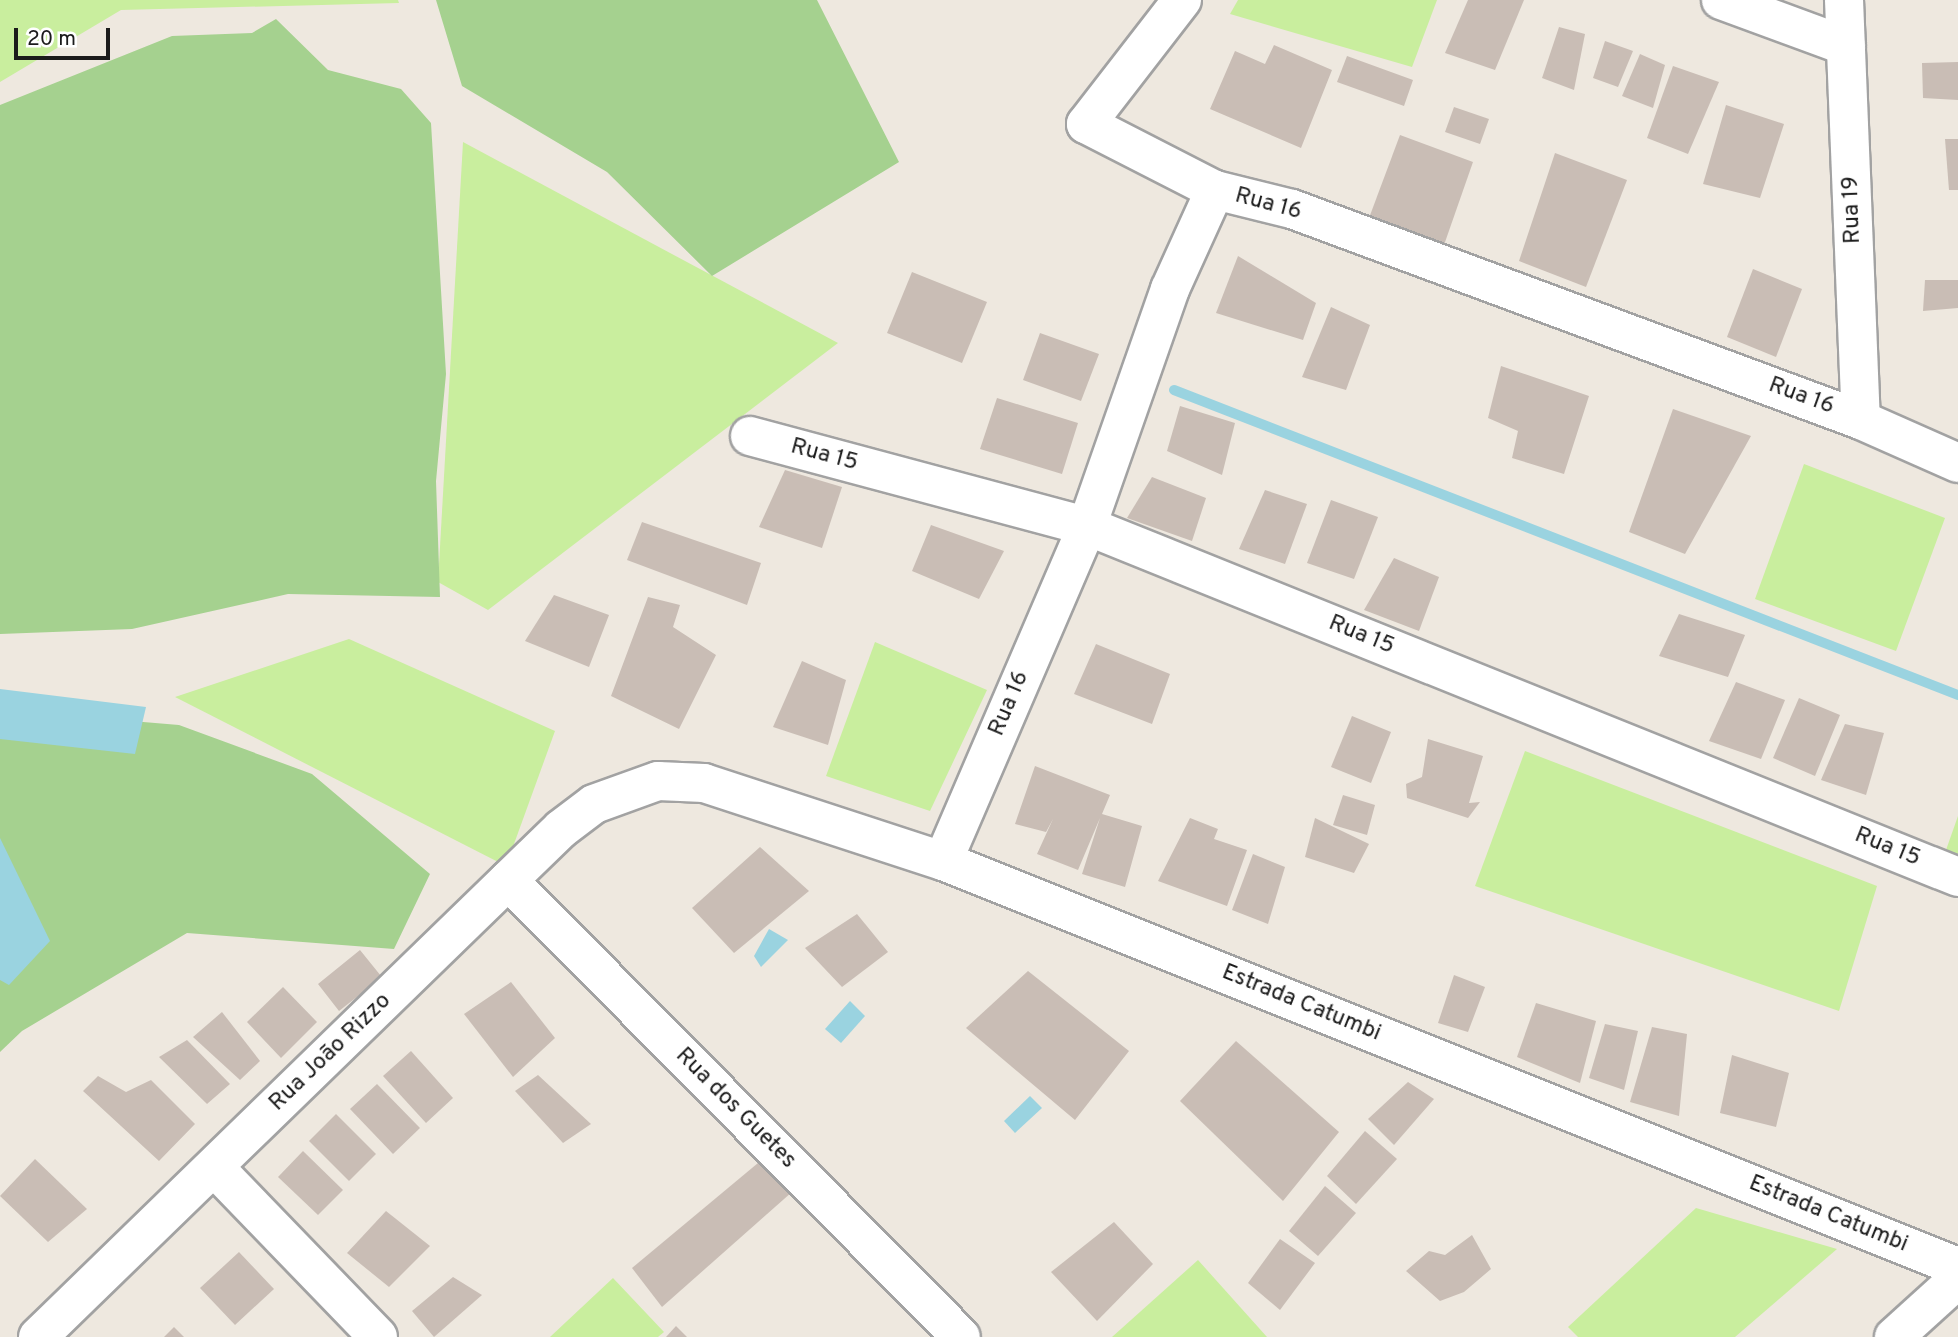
<!DOCTYPE html>
<meta charset="utf-8">
<style>
body{margin:0}
#map{position:relative;width:1958px;height:1337px;overflow:hidden;background:#eee8df;font-family:Overpass,sans-serif}
div>[style]{position:absolute}
.grass>*{inset:0;background:#c9ee9e}
.forest>*{inset:0;background:#a5d18f}
.water>*{inset:0;background:#9ad3e0}
.stream>*{height:10px;margin:-5px;padding:0 5px;transform-origin:5px;border-radius:5px;background:#9ad3e0}
.building>*{inset:0;background:#c9bdb5}
.roads{filter:drop-shadow(2px 0 #a2a2a2) drop-shadow(-2px 0 #a2a2a2) drop-shadow(0 2px #a2a2a2) drop-shadow(0 -2px #a2a2a2)}
.minor>*{height:38px;margin:-19px;padding:0 19px;transform-origin:19px;border-radius:19px;background:#fff}
span{translate:-50% -50%;white-space:nowrap;text-align:center;line-height:1.15;-webkit-text-stroke:6px #fff;paint-order:stroke}
.street-label{font-size:23px;color:#1b1b1b}
.scale{position:absolute;left:14px;top:28px;width:96px;height:32px;box-sizing:border-box;border:4px solid #1b1b1b;border-top:0;padding-left:9px;font-size:21px;line-height:24px;white-space:nowrap;color:#1b1b1b;-webkit-text-stroke:5px #fff;paint-order:stroke}
</style>
<div id="map">
<div class="grass">
<i style="clip-path:polygon(0 0,398px 0,399px 3px,121px 10px,0 82px)"></i>
<i style="clip-path:polygon(1238px 0,1437px 0,1412px 67px,1230px 14px)"></i>
<i style="clip-path:polygon(463px 142px,838px 343px,488px 610px,438px 582px)"></i>
<i style="clip-path:polygon(1804px 464px,1945px 518px,1896px 651px,1755px 599px)"></i>
<i style="clip-path:polygon(349px 639px,555px 731px,506px 866px,175px 697px)"></i>
<i style="clip-path:polygon(875px 642px,987px 690px,930px 811px,826px 776px)"></i>
<i style="clip-path:polygon(1525px 751px,1877px 886px,1839px 1011px,1475px 886px)"></i>
<i style="clip-path:polygon(1958px 816px,1958px 855px,1946px 850px)"></i>
<i style="clip-path:polygon(1696px 1208px,1837px 1249px,1735px 1337px,1578px 1337px,1568px 1327px)"></i>
<i style="clip-path:polygon(1198px 1260px,1267px 1337px,1112px 1337px)"></i>
<i style="clip-path:polygon(613px 1278px,664px 1332px,658px 1337px,550px 1337px)"></i>
</div>
<div class="forest">
<i style="clip-path:polygon(436px 0,817px 0,899px 162px,712px 276px,607px 172px,462px 86px)"></i>
<i style="clip-path:polygon(276px 19px,328px 70px,401px 89px,431px 123px,446px 374px,436px 481px,440px 597px,288px 594px,132px 629px,0 634px,0 105px,172px 36px,252px 33px)"></i>
<i style="clip-path:polygon(0 710px,179px 725px,312px 774px,430px 874px,394px 949px,187px 933px,22px 1031px,0 1052px)"></i>
</div>
<div class="water">
<i style="clip-path:polygon(0 689px,146px 707px,135px 754px,0 739px)"></i>
<i style="clip-path:polygon(0 838px,50px 941px,9px 985px,0 980px)"></i>
<i style="clip-path:polygon(769px 929px,788px 940px,761px 967px,754px 956px)"></i>
<i style="clip-path:polygon(850px 1001px,865px 1016px,841px 1043px,825px 1029px)"></i>
<i style="clip-path:polygon(1030px 1096px,1042px 1108px,1015px 1133px,1004px 1121px)"></i>
</div>
<div class="stream">
<i style="left:1174px;top:390px;width:841px;rotate:21.26deg"></i>
</div>
<div class="building">
<i style="clip-path:polygon(1468px 0,1524px 0,1495px 70px,1445px 53px)"></i>
<i style="clip-path:polygon(1559px 27px,1585px 34px,1574px 90px,1542px 78px)"></i>
<i style="clip-path:polygon(1605px 41px,1633px 51px,1618px 87px,1593px 78px)"></i>
<i style="clip-path:polygon(1274px 45px,1332px 70px,1301px 148px,1210px 109px,1235px 51px,1265px 64px)"></i>
<i style="clip-path:polygon(1640px 54px,1665px 65px,1653px 108px,1622px 96px)"></i>
<i style="clip-path:polygon(1347px 56px,1413px 80px,1404px 106px,1337px 82px)"></i>
<i style="clip-path:polygon(1958px 62px,1958px 100px,1923px 98px,1922px 63px)"></i>
<i style="clip-path:polygon(1673px 66px,1719px 82px,1688px 154px,1647px 138px)"></i>
<i style="clip-path:polygon(1726px 105px,1784px 124px,1760px 198px,1703px 184px)"></i>
<i style="clip-path:polygon(1454px 107px,1489px 119px,1480px 144px,1445px 132px)"></i>
<i style="clip-path:polygon(1400px 135px,1473px 162px,1444px 245px,1369px 218px)"></i>
<i style="clip-path:polygon(1945px 139px,1958px 139px,1958px 190px,1949px 190px)"></i>
<i style="clip-path:polygon(1555px 153px,1627px 180px,1586px 287px,1519px 261px)"></i>
<i style="clip-path:polygon(1238px 256px,1316px 303px,1303px 340px,1216px 313px)"></i>
<i style="clip-path:polygon(1753px 269px,1802px 289px,1776px 357px,1727px 337px)"></i>
<i style="clip-path:polygon(912px 272px,987px 302px,962px 363px,887px 333px)"></i>
<i style="clip-path:polygon(1925px 280px,1958px 280px,1958px 308px,1923px 311px)"></i>
<i style="clip-path:polygon(1331px 307px,1370px 325px,1346px 390px,1302px 377px)"></i>
<i style="clip-path:polygon(1040px 333px,1099px 354px,1081px 401px,1023px 380px)"></i>
<i style="clip-path:polygon(1501px 366px,1589px 396px,1564px 474px,1512px 458px,1518px 431px,1488px 418px)"></i>
<i style="clip-path:polygon(997px 398px,1078px 423px,1062px 474px,980px 449px)"></i>
<i style="clip-path:polygon(1180px 406px,1235px 423px,1222px 475px,1167px 451px)"></i>
<i style="clip-path:polygon(1673px 409px,1751px 436px,1685px 554px,1629px 532px)"></i>
<i style="clip-path:polygon(785px 470px,842px 487px,822px 548px,759px 527px)"></i>
<i style="clip-path:polygon(1152px 477px,1206px 498px,1192px 541px,1127px 518px)"></i>
<i style="clip-path:polygon(1265px 490px,1307px 504px,1285px 564px,1239px 549px)"></i>
<i style="clip-path:polygon(1331px 500px,1378px 517px,1354px 579px,1307px 563px)"></i>
<i style="clip-path:polygon(642px 522px,761px 563px,747px 605px,627px 560px)"></i>
<i style="clip-path:polygon(931px 525px,1004px 551px,979px 599px,912px 571px)"></i>
<i style="clip-path:polygon(1394px 558px,1439px 577px,1419px 631px,1364px 610px)"></i>
<i style="clip-path:polygon(554px 595px,609px 615px,589px 667px,525px 641px)"></i>
<i style="clip-path:polygon(648px 597px,680px 605px,673px 627px,716px 655px,679px 729px,611px 696px)"></i>
<i style="clip-path:polygon(1679px 614px,1745px 635px,1728px 677px,1659px 656px)"></i>
<i style="clip-path:polygon(1096px 644px,1170px 674px,1152px 724px,1074px 694px)"></i>
<i style="clip-path:polygon(802px 661px,846px 680px,828px 745px,773px 727px)"></i>
<i style="clip-path:polygon(1736px 682px,1785px 700px,1761px 759px,1709px 741px)"></i>
<i style="clip-path:polygon(1799px 698px,1840px 715px,1815px 776px,1773px 758px)"></i>
<i style="clip-path:polygon(1352px 716px,1391px 732px,1371px 783px,1331px 767px)"></i>
<i style="clip-path:polygon(1845px 724px,1884px 733px,1866px 795px,1821px 780px)"></i>
<i style="clip-path:polygon(1428px 739px,1483px 756px,1469px 803px,1480px 802px,1468px 818px,1407px 798px,1406px 784px,1422px 777px)"></i>
<i style="clip-path:polygon(1035px 766px,1110px 795px,1102px 814px,1142px 826px,1125px 887px,1082px 874px,1100px 818px,1078px 870px,1037px 854px,1053px 819px,1046px 832px,1015px 824px)"></i>
<i style="clip-path:polygon(1343px 795px,1375px 805px,1367px 835px,1333px 825px)"></i>
<i style="clip-path:polygon(1190px 818px,1218px 829px,1214px 839px,1247px 850px,1227px 906px,1158px 881px)"></i>
<i style="clip-path:polygon(1315px 818px,1369px 844px,1354px 873px,1305px 857px)"></i>
<i style="clip-path:polygon(760px 847px,809px 891px,734px 953px,692px 908px)"></i>
<i style="clip-path:polygon(1253px 854px,1285px 867px,1268px 924px,1232px 910px)"></i>
<i style="clip-path:polygon(857px 914px,888px 952px,842px 987px,805px 948px)"></i>
<i style="clip-path:polygon(360px 950px,381px 976px,386px 974px,339px 1011px,318px 984px)"></i>
<i style="clip-path:polygon(1028px 971px,1129px 1051px,1075px 1120px,966px 1028px)"></i>
<i style="clip-path:polygon(1454px 975px,1485px 987px,1468px 1032px,1438px 1023px)"></i>
<i style="clip-path:polygon(511px 982px,555px 1038px,513px 1077px,464px 1014px)"></i>
<i style="clip-path:polygon(283px 987px,317px 1022px,281px 1058px,247px 1022px)"></i>
<i style="clip-path:polygon(1536px 1003px,1596px 1021px,1580px 1083px,1517px 1057px)"></i>
<i style="clip-path:polygon(222px 1012px,260px 1061px,240px 1080px,193px 1037px)"></i>
<i style="clip-path:polygon(1605px 1024px,1638px 1031px,1624px 1090px,1589px 1078px)"></i>
<i style="clip-path:polygon(1652px 1027px,1687px 1034px,1679px 1116px,1630px 1102px)"></i>
<i style="clip-path:polygon(187px 1040px,230px 1084px,207px 1104px,159px 1057px)"></i>
<i style="clip-path:polygon(1236px 1041px,1339px 1132px,1283px 1201px,1180px 1101px)"></i>
<i style="clip-path:polygon(411px 1051px,453px 1098px,426px 1123px,383px 1076px)"></i>
<i style="clip-path:polygon(1732px 1055px,1789px 1073px,1776px 1127px,1720px 1113px)"></i>
<i style="clip-path:polygon(538px 1075px,591px 1124px,563px 1143px,515px 1091px)"></i>
<i style="clip-path:polygon(98px 1076px,126px 1092px,151px 1080px,195px 1124px,159px 1161px,83px 1091px)"></i>
<i style="clip-path:polygon(1408px 1082px,1434px 1099px,1394px 1145px,1368px 1119px)"></i>
<i style="clip-path:polygon(377px 1084px,420px 1128px,393px 1154px,350px 1109px)"></i>
<i style="clip-path:polygon(336px 1114px,376px 1154px,349px 1181px,309px 1141px)"></i>
<i style="clip-path:polygon(1365px 1131px,1397px 1159px,1356px 1204px,1327px 1176px)"></i>
<i style="clip-path:polygon(303px 1151px,343px 1190px,318px 1215px,278px 1177px)"></i>
<i style="clip-path:polygon(764px 1158px,792px 1192px,662px 1307px,632px 1268px)"></i>
<i style="clip-path:polygon(35px 1159px,87px 1209px,48px 1242px,0 1196px)"></i>
<i style="clip-path:polygon(1325px 1186px,1356px 1213px,1318px 1256px,1289px 1231px)"></i>
<i style="clip-path:polygon(386px 1211px,430px 1246px,389px 1287px,347px 1253px)"></i>
<i style="clip-path:polygon(1114px 1222px,1153px 1264px,1097px 1321px,1051px 1272px)"></i>
<i style="clip-path:polygon(1472px 1235px,1491px 1269px,1464px 1292px,1440px 1301px,1406px 1271px,1429px 1251px,1445px 1255px)"></i>
<i style="clip-path:polygon(1280px 1239px,1315px 1263px,1280px 1310px,1248px 1283px)"></i>
<i style="clip-path:polygon(239px 1252px,274px 1289px,235px 1325px,200px 1288px)"></i>
<i style="clip-path:polygon(453px 1277px,482px 1295px,434px 1337px,412px 1311px)"></i>
<i style="clip-path:polygon(676px 1326px,687px 1337px,666px 1337px)"></i>
<i style="clip-path:polygon(174px 1327px,184px 1337px,164px 1337px)"></i>
</div>
<div class="roads">
<div class="minor">
<i style="left:1182px;top:0;width:157px;rotate:127.7deg"></i>
<i style="left:1086px;top:124px;width:145px;rotate:27.1deg"></i>
<i style="left:1721px;top:0;width:133px;rotate:20.2deg"></i>
<i style="left:1844px;top:0;width:420px;rotate:87.7deg"></i>
<i style="left:750px;top:436px;width:349px;rotate:15deg"></i>
<i style="left:1087px;top:526px;width:939px;rotate:21.95deg"></i>
<i style="left:943px;top:861px;width:365px;rotate:-66.7deg"></i>
<i style="left:1087px;top:526px;width:251px;rotate:-70.7deg"></i>
<i style="left:1170px;top:289px;width:109px;rotate:-65.6deg"></i>
<i style="left:1215px;top:190px;width:79px;rotate:13.9deg"></i>
<i style="left:1292px;top:209px;width:607px;rotate:20.35deg"></i>
<i style="left:1861px;top:420px;width:106px;rotate:23.9deg"></i>
<i style="left:508px;top:880px;width:643px;rotate:45.25deg"></i>
<i style="left:214px;top:1167px;width:236px;rotate:46deg"></i>
<i style="left:38px;top:1337px;width:729px;rotate:-44.17deg"></i>
<i style="left:561px;top:829px;width:41px;rotate:-37.1deg"></i>
<i style="left:594px;top:804px;width:68px;rotate:-19.8deg"></i>
<i style="left:658px;top:781px;width:46px;rotate:2.5deg"></i>
<i style="left:704px;top:783px;width:251px;rotate:18.1deg"></i>
<i style="left:943px;top:861px;width:1093px;rotate:21.8deg"></i>
<i style="left:1894px;top:1337px;width:86px;rotate:-42.2deg"></i>
</div>
</div>
<div class="street-label">
<span style="left:1268px;top:205px;rotate:15deg">Rua 16</span>
<span style="left:1853px;top:210px;rotate:-92deg">Rua 19</span>
<span style="left:1801px;top:397px;rotate:20deg">Rua 16</span>
<span style="left:824px;top:456px;rotate:15deg">Rua 15</span>
<span style="left:1361px;top:636px;rotate:22deg">Rua 15</span>
<span style="left:1010px;top:704px;rotate:-67deg">Rua 16</span>
<span style="left:1887px;top:848px;rotate:22deg">Rua 15</span>
<span style="left:1301px;top:1004px;rotate:22deg">Estrada Catumbi</span>
<span style="left:331px;top:1053px;rotate:-44deg">Rua João Rizzo</span>
<span style="left:735px;top:1109px;rotate:45deg">Rua dos Guetes</span>
<span style="left:1828px;top:1215px;rotate:22deg">Estrada Catumbi</span>
</div>
<div class="scale">20 m</div>
</div>
